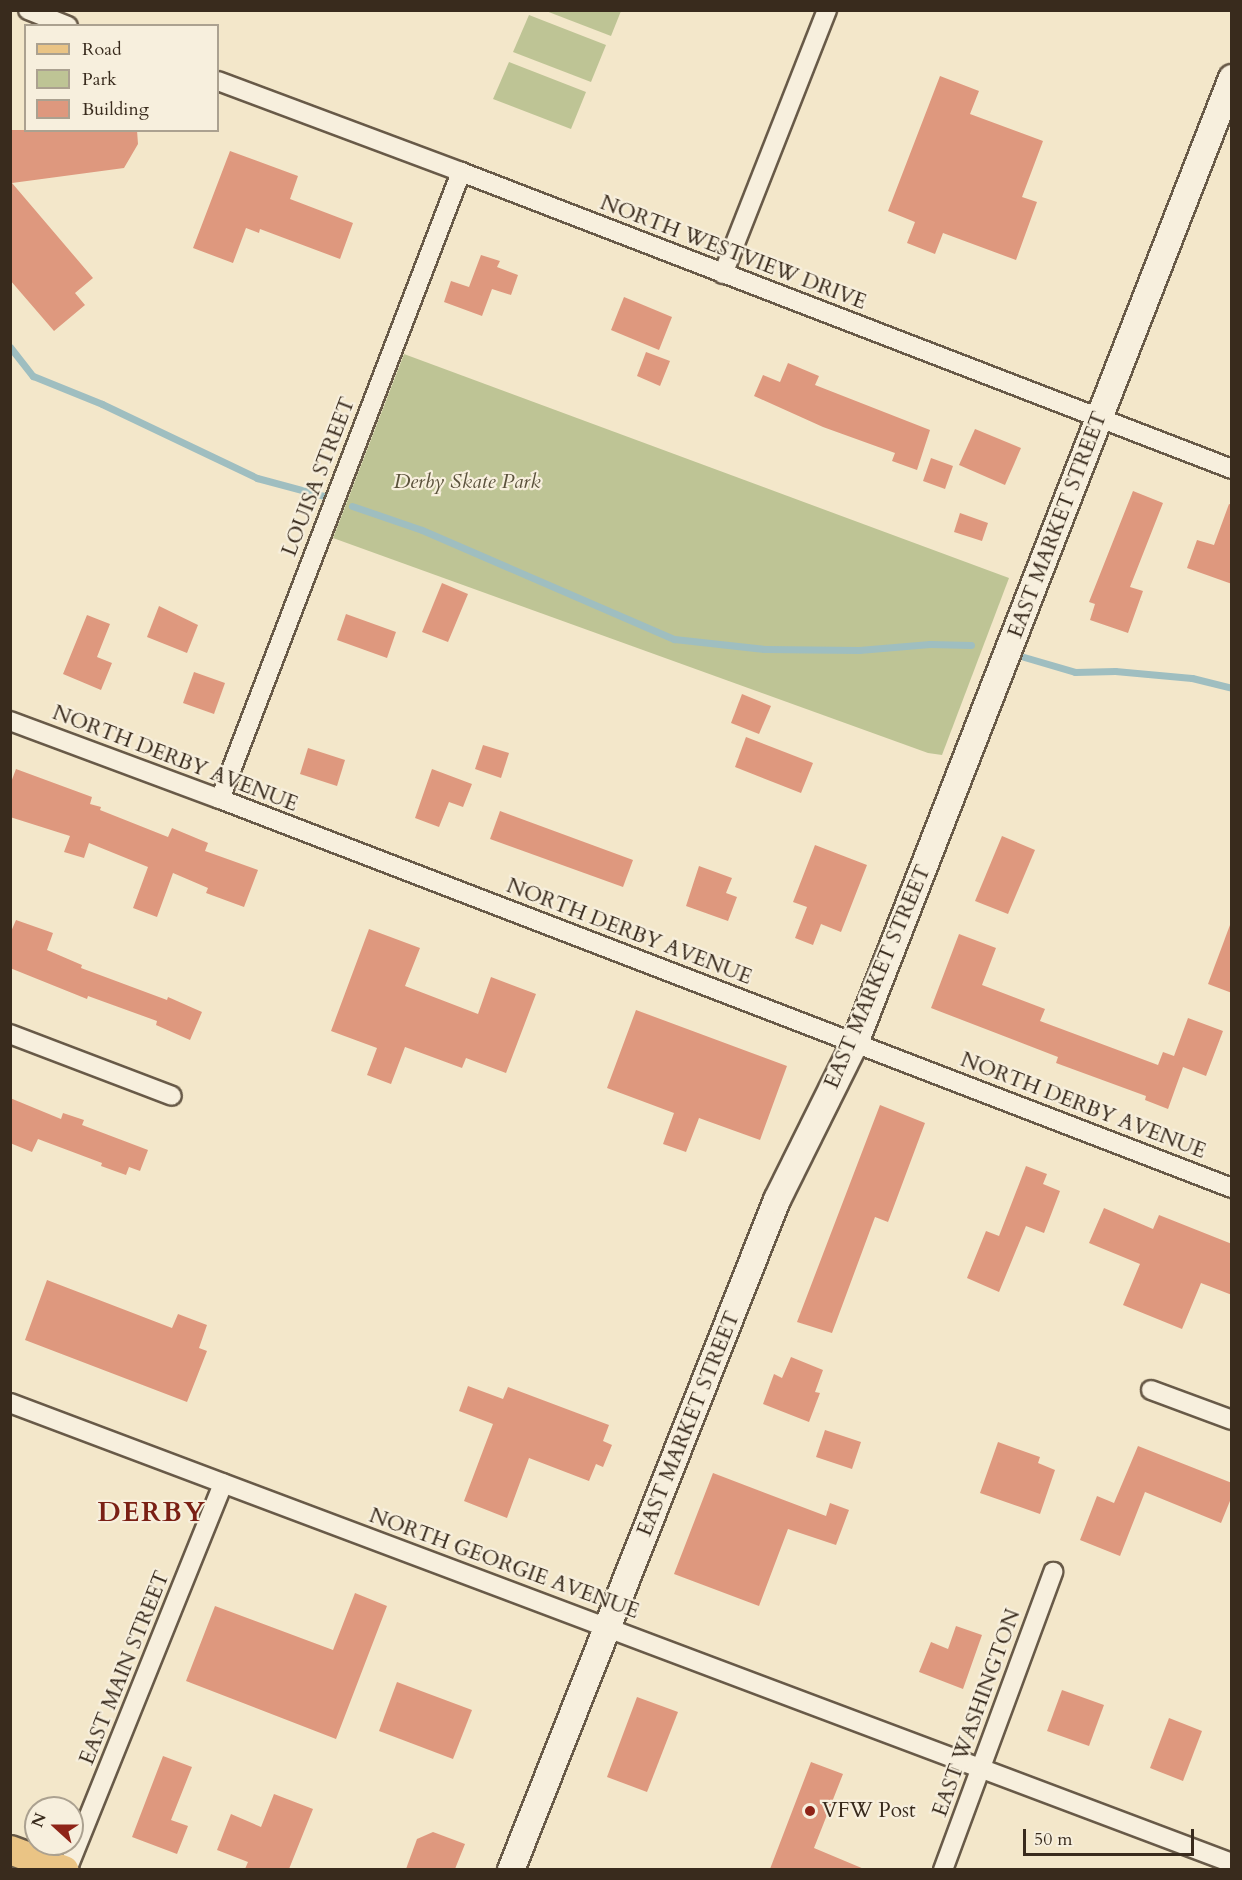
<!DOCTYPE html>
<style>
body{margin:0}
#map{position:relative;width:1242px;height:1880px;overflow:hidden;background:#f3e7ca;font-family:Cardo,serif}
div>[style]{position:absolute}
.green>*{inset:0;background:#bec495}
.stream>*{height:7px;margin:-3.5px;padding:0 3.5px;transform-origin:3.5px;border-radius:3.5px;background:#9fbec0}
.building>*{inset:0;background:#de987e}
.roads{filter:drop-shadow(2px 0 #685a48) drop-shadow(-2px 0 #685a48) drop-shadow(0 2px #685a48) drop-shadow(0 -2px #685a48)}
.street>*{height:18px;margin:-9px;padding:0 9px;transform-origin:9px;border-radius:9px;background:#f7efdd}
.secondary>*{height:26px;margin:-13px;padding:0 13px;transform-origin:13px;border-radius:13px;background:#f7efdd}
.primary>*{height:28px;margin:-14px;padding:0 14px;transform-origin:14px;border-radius:14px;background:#eac485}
.dots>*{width:16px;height:16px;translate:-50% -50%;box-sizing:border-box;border:3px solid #f7efdd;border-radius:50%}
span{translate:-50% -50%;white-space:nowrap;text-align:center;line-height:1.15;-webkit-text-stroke:4.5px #f7efdd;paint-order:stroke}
.street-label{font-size:21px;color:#392b1d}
.park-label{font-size:21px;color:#5a513b;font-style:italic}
.poi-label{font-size:21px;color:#392b1d}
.left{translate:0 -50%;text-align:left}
.district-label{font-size:27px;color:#7a1f14;font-weight:700;letter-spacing:1.5px}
.frame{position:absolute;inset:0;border:12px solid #392b1d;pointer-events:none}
.legend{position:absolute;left:24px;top:24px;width:195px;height:108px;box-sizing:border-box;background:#f7efdd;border:2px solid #aba190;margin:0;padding:8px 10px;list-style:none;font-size:18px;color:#392b1d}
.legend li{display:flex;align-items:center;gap:12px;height:30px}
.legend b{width:30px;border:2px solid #aba190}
.north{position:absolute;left:24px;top:1796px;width:60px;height:60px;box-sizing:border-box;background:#f7efdd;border:2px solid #aba190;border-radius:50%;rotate:291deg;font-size:16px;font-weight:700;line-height:24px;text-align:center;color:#392b1d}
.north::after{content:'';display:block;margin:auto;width:21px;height:27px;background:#8f2418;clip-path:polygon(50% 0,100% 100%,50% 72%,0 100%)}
.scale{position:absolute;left:1023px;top:1829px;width:171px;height:27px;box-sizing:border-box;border:3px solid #392b1d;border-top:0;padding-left:8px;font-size:18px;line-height:21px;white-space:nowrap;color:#392b1d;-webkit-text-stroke:4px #f7efdd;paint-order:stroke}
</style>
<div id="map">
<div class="green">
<i style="clip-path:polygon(546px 11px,621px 10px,621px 11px,611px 36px)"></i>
<i style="clip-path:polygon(529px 15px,606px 45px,591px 82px,513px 52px)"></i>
<i style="clip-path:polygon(509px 62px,586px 92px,571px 129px,493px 99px)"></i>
<i style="clip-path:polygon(404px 354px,1009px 578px,942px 755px,928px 753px,333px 538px)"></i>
</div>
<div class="stream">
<i style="left:10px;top:347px;width:37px;rotate:52deg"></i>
<i style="left:33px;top:376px;width:74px;rotate:22.1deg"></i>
<i style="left:102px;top:404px;width:172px;rotate:25.5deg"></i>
<i style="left:257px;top:478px;width:69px;rotate:15deg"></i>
<i style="left:352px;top:506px;width:74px;rotate:18.9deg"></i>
<i style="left:422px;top:530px;width:275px;rotate:23.4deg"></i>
<i style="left:674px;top:639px;width:92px;rotate:6.3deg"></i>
<i style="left:765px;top:649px;width:94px;rotate:0.6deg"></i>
<i style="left:859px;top:650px;width:71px;rotate:-4.8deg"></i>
<i style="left:930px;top:644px;width:41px;rotate:1.4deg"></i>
<i style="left:1024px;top:657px;width:53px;rotate:16.4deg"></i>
<i style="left:1075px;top:672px;width:40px;rotate:-1.4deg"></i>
<i style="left:1115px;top:671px;width:77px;rotate:5.2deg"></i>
<i style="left:1192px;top:678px;width:41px;rotate:14deg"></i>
</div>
<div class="building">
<i style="clip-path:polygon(940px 76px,979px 91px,970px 114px,1043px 141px,1022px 197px,1037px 202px,1016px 260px,943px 233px,935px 254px,907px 243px,915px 222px,888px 211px)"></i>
<i style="clip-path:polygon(10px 130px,137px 130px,138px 144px,124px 168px,12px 183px,93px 278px,75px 293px,85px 305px,54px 331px,10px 280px)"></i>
<i style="clip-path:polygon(230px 151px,298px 176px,290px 199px,353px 223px,340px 259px,260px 229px,259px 233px,246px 228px,233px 263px,193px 248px)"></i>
<i style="clip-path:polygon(481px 255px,500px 261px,497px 267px,518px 275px,511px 295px,492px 289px,482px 316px,444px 302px,451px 281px,469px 287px)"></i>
<i style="clip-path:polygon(624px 297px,672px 317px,659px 350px,611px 330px)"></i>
<i style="clip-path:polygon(646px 352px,670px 361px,660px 386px,637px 376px)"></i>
<i style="clip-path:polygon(788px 363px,819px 376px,815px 385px,930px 430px,917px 470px,892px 461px,895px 453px,823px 427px,754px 396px,763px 375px,780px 382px)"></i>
<i style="clip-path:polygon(975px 429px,1021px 448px,1005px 485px,959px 465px)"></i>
<i style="clip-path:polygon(931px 458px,953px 466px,945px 489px,923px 481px)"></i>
<i style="clip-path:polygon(1133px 491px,1163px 503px,1130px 587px,1143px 591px,1128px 633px,1090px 620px,1095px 604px,1089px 602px)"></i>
<i style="clip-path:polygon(1229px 504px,1232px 505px,1232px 584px,1187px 568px,1197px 540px,1214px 545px)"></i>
<i style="clip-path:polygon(960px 513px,988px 523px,982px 541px,954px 532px)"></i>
<i style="clip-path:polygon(442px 583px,468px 594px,448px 642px,422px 632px)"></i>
<i style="clip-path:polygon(159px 606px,198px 625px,187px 653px,147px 637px)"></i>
<i style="clip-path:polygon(346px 614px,396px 632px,387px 658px,337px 640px)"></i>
<i style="clip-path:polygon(87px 615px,110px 624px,97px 657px,112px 663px,101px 690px,63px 674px)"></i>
<i style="clip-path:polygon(194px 672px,225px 683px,214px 714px,183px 703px)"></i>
<i style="clip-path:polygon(742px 694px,771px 706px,759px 734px,731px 723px)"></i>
<i style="clip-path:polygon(746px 737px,813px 763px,801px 793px,735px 767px)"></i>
<i style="clip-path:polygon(483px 745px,509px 753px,501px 778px,475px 769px)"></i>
<i style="clip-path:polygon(308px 748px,345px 760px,337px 786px,300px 774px)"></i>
<i style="clip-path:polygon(16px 769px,92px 797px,90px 804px,101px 807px,100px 810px,168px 837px,172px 828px,208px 843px,205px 851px,258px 870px,244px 907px,206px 893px,208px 888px,173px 873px,157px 917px,133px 908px,148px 867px,89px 843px,84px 858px,64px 852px,70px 836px,10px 817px,10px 785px)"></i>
<i style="clip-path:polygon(432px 769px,472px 784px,463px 807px,449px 802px,439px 827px,415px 818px)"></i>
<i style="clip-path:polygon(500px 811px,633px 860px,623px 887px,490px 839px)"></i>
<i style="clip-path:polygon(1002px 836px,1035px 850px,1008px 914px,975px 901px)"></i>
<i style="clip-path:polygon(815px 845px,867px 865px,841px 932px,821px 924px,813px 945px,795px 938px,807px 907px,793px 902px)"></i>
<i style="clip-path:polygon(699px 866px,732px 878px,726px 893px,737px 897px,728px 921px,686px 906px)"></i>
<i style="clip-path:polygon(16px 920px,53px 933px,47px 950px,82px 965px,81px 968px,167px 1000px,168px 997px,202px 1012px,190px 1040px,156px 1025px,157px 1021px,88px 996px,87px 999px,10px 968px,10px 934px)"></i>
<i style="clip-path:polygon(1230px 925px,1232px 926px,1232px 993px,1208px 984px)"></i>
<i style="clip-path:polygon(369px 929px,420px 948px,405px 986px,478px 1014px,491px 977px,536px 994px,506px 1073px,466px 1058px,462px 1068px,405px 1047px,391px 1084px,367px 1075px,377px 1048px,331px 1031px)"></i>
<i style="clip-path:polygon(959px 934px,996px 948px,982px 985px,1045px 1009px,1040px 1021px,1158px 1065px,1163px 1052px,1174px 1056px,1188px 1018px,1223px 1031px,1206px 1076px,1183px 1067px,1168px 1109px,1145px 1100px,1146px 1096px,1056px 1063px,1058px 1057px,931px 1008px)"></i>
<i style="clip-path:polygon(636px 1010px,787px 1066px,760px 1140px,699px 1118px,686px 1152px,663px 1144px,674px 1113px,607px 1088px)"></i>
<i style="clip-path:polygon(10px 1098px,61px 1119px,63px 1113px,84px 1120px,82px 1125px,148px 1150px,140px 1171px,129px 1167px,126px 1175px,101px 1166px,102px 1163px,38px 1139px,32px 1152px,10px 1143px)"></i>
<i style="clip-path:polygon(880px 1105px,925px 1123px,888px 1222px,875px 1217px,832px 1333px,797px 1322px)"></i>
<i style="clip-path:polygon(1026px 1166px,1047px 1174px,1043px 1184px,1060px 1191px,1044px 1233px,1026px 1226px,999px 1292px,967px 1278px,986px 1231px,999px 1236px)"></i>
<i style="clip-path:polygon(1104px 1208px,1153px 1229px,1159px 1215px,1232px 1244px,1232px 1295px,1201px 1283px,1182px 1329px,1123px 1305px,1140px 1264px,1089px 1243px)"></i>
<i style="clip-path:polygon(47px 1280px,172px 1328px,178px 1314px,207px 1325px,199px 1348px,207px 1351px,187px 1402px,25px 1340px)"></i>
<i style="clip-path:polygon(791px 1357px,823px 1370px,815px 1392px,820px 1393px,809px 1422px,763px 1404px,774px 1374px,782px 1378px)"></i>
<i style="clip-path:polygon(468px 1386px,503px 1399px,508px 1387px,609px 1425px,603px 1441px,612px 1445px,603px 1467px,596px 1464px,589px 1481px,529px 1458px,507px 1518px,464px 1501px,493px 1424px,459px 1411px)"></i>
<i style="clip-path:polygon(825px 1430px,861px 1442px,852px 1469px,816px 1457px)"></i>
<i style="clip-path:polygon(998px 1442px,1040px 1457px,1038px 1463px,1055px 1470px,1040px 1514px,980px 1493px)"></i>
<i style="clip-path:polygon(1138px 1446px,1232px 1483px,1232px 1496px,1221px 1523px,1145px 1492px,1120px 1556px,1080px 1540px,1097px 1496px,1114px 1503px)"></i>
<i style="clip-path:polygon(713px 1473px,826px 1516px,830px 1503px,849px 1510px,836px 1545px,788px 1529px,759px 1606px,674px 1574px)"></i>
<i style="clip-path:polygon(355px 1593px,387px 1606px,336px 1739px,186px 1681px,215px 1606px,333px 1650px)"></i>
<i style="clip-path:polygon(956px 1626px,982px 1635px,963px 1689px,919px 1672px,931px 1642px,948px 1649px)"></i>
<i style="clip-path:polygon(397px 1682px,472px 1710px,453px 1759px,379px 1731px)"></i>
<i style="clip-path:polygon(1062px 1690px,1104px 1705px,1089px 1746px,1047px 1731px)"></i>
<i style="clip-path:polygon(637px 1697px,678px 1712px,647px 1792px,607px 1777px)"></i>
<i style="clip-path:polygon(1169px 1718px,1202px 1731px,1183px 1781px,1150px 1768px)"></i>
<i style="clip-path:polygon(163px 1756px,192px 1767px,171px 1820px,188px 1826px,177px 1854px,132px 1837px)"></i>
<i style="clip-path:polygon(811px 1762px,843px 1774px,814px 1848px,864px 1869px,770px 1869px)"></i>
<i style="clip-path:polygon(274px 1794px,313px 1809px,289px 1869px,245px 1869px,248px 1862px,217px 1850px,231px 1814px,261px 1827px)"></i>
<i style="clip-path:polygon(433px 1832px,465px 1844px,455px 1869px,406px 1869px,417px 1839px)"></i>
</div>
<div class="roads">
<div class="street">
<i style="left:28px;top:10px;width:43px;rotate:21.8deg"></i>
<i style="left:218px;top:81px;width:259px;rotate:20.5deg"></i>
<i style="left:461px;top:172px;width:826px;rotate:21.07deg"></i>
<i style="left:723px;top:274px;width:284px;rotate:-68.5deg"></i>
<i style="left:10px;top:721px;width:224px;rotate:20.4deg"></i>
<i style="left:220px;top:799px;width:1084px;rotate:21.03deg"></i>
<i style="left:220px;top:799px;width:672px;rotate:-68.97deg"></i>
<i style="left:10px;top:1034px;width:173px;rotate:20.9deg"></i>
<i style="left:1151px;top:1390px;width:86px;rotate:20.3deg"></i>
<i style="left:10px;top:1403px;width:1306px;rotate:20.63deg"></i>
<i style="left:67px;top:1870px;width:417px;rotate:-68deg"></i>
<i style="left:943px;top:1870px;width:318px;rotate:-69.7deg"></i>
</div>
<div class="secondary">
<i style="left:511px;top:1870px;width:721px;rotate:-68.35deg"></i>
<i style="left:777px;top:1200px;width:175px;rotate:-63.6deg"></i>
<i style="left:855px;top:1043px;width:1036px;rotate:-68.66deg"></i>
</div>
<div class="primary">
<i style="left:10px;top:1850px;width:58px;rotate:20.3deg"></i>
</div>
</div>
<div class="dots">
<i style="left:810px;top:1811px;background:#8f2418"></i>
</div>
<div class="street-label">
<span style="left:733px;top:253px;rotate:21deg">NORTH WESTVIEW DRIVE</span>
<span style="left:319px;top:477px;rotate:-69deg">LOUISA STREET</span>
<span style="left:1058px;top:525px;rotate:-69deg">EAST MARKET STREET</span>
<span style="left:175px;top:759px;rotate:21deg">NORTH DERBY AVENUE</span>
<span style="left:629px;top:932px;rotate:21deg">NORTH DERBY AVENUE</span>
<span style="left:878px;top:977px;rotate:-67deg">EAST MARKET STREET</span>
<span style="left:1083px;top:1106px;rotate:21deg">NORTH DERBY AVENUE</span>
<span style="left:689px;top:1424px;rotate:-68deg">EAST MARKET STREET</span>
<span style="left:504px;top:1564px;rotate:20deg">NORTH GEORGIE AVENUE</span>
<span style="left:125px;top:1668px;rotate:-68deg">EAST MAIN STREET</span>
<span style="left:977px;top:1713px;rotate:-70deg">EAST WASHINGTON</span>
</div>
<div class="park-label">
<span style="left:467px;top:482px">Derby Skate Park</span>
</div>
<div class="poi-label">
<span class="left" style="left:822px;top:1811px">VFW Post</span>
</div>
<div class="district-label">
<span style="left:152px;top:1513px">DERBY</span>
</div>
<div class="frame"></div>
<ul class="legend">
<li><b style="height:8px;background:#eac485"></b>Road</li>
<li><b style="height:16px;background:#bec495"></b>Park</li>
<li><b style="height:16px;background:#de987e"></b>Building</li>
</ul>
<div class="north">N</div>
<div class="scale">50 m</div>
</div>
